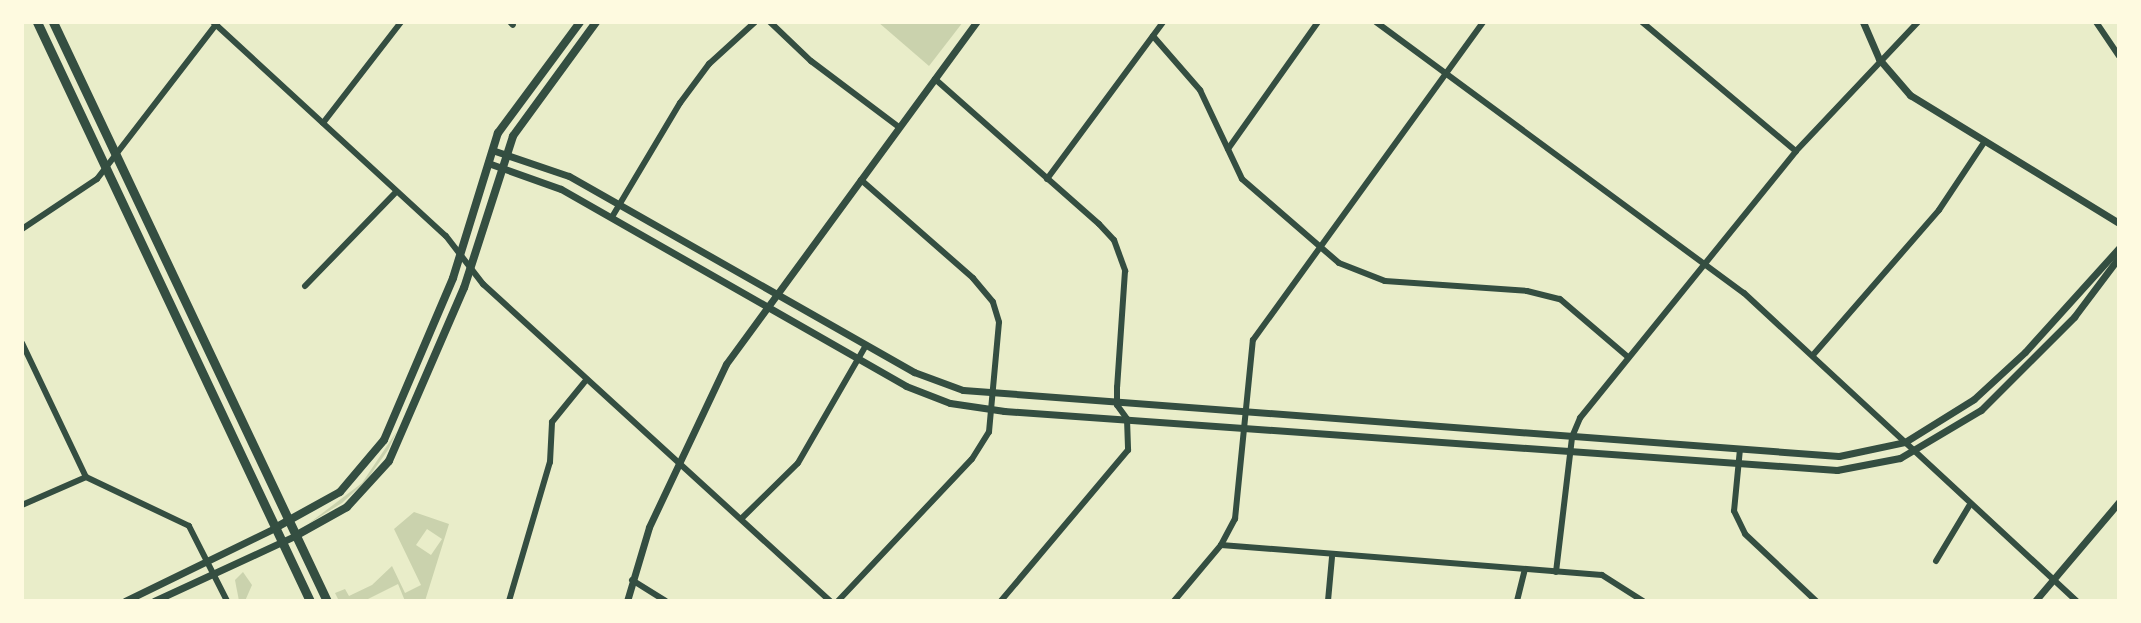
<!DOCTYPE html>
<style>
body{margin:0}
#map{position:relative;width:2141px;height:623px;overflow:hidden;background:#e9edc9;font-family:"Sofia Sans Condensed",sans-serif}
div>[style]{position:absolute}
.green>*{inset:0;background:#cad2ad}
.minor>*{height:6px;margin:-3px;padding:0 3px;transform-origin:3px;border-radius:3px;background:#344e41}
.tertiary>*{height:7px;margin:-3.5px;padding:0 3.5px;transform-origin:3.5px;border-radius:3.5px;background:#344e41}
.secondary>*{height:8px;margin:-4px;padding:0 4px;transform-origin:4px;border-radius:4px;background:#344e41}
.primary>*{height:9px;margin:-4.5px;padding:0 4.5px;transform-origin:4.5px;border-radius:4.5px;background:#344e41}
span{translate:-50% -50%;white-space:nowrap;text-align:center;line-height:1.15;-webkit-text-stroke:7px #fefae0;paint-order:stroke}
.frame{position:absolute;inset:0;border:24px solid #fefae0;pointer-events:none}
</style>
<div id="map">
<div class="green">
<i style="clip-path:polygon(878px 22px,963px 22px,929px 66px)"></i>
<i style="clip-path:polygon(397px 431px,388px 450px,366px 481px,342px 503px,308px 524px,362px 483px)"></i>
<i style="clip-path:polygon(evenodd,414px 512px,449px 524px,425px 601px,405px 601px,398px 584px,364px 601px,339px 601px,335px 593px,345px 589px,349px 596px,372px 585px,392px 566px,405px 593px,421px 585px,394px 529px,414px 512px,427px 529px,442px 539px,431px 555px,416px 545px,427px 529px)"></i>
<i style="clip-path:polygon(243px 572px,252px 585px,245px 601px,239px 601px,235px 580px)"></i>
</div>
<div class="minor">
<i style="left:213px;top:22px;width:316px;rotate:42.6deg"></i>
<i style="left:446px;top:236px;width:61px;rotate:52.4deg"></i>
<i style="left:483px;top:284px;width:470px;rotate:42.4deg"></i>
<i style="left:510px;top:22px;width:4px;rotate:45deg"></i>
<i style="left:770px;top:22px;width:57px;rotate:43.6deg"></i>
<i style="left:811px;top:61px;width:110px;rotate:36.9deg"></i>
<i style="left:1376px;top:22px;width:457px;rotate:36.4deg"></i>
<i style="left:1744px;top:293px;width:454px;rotate:42.8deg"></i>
<i style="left:1642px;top:22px;width:201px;rotate:40deg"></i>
<i style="left:2096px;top:22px;width:41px;rotate:55.9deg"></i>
<i style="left:1153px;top:36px;width:72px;rotate:49deg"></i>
<i style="left:1200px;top:90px;width:98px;rotate:64.7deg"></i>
<i style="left:1242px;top:179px;width:128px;rotate:40.9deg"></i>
<i style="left:1339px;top:263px;width:49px;rotate:21.4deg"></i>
<i style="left:1385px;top:281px;width:142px;rotate:4deg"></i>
<i style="left:1527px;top:291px;width:34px;rotate:14deg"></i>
<i style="left:1560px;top:299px;width:89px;rotate:40.5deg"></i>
<i style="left:935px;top:79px;width:219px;rotate:41.5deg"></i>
<i style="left:1099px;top:224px;width:22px;rotate:47deg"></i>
<i style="left:1114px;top:240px;width:33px;rotate:70deg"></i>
<i style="left:1125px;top:271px;width:116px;rotate:93.9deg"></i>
<i style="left:1117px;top:387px;width:18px;rotate:90deg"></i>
<i style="left:1117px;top:405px;width:17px;rotate:54deg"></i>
<i style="left:1127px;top:419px;width:31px;rotate:88deg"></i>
<i style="left:1128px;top:450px;width:197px;rotate:130.1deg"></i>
<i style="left:323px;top:123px;width:128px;rotate:-52.3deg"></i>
<i style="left:1228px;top:149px;width:156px;rotate:-54.7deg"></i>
<i style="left:1047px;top:179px;width:195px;rotate:-53.5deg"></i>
<i style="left:612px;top:217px;width:133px;rotate:-59.2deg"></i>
<i style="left:680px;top:103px;width:49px;rotate:-53.4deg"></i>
<i style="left:709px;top:64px;width:62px;rotate:-42.4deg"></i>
<i style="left:22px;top:229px;width:90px;rotate:-33.7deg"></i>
<i style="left:97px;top:179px;width:198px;rotate:-52.4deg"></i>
<i style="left:305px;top:286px;width:131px;rotate:-45.9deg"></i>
<i style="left:22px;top:343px;width:148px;rotate:64.5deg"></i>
<i style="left:86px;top:477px;width:114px;rotate:25.4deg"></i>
<i style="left:189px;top:526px;width:84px;rotate:63.1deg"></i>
<i style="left:1813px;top:355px;width:192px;rotate:-49deg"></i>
<i style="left:1939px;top:210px;width:83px;rotate:-56.3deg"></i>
<i style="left:1740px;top:449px;width:62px;rotate:95.5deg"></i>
<i style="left:1734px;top:511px;width:25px;rotate:64deg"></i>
<i style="left:1745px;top:534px;width:98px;rotate:43.3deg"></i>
<i style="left:22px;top:505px;width:70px;rotate:-23.6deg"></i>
<i style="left:742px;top:518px;width:78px;rotate:-44.5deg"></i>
<i style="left:798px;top:463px;width:136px;rotate:-60deg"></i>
<i style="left:1221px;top:545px;width:382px;rotate:4.5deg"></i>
<i style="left:1602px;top:575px;width:49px;rotate:32.4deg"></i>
<i style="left:1936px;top:561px;width:64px;rotate:-59deg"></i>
<i style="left:1556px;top:572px;width:136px;rotate:-83.2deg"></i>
<i style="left:1572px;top:437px;width:21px;rotate:-67deg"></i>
<i style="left:1580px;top:418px;width:343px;rotate:-51deg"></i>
<i style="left:1796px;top:151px;width:178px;rotate:-46.6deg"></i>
<i style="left:632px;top:580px;width:39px;rotate:32deg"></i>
<i style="left:509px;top:601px;width:145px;rotate:-73.6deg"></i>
<i style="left:550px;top:462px;width:40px;rotate:-87.1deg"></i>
<i style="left:552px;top:422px;width:55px;rotate:-50.9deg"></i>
<i style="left:838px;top:601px;width:195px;rotate:-46.7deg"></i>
<i style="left:972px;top:459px;width:32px;rotate:-58deg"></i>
<i style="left:989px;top:432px;width:110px;rotate:-84.8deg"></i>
<i style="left:999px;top:322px;width:21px;rotate:-107deg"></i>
<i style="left:993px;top:302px;width:31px;rotate:-130deg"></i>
<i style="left:973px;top:278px;width:149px;rotate:-138.8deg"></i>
<i style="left:1174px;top:601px;width:73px;rotate:-50deg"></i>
<i style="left:1221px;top:545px;width:30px;rotate:-62deg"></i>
<i style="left:1235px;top:519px;width:180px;rotate:-84.3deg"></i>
<i style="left:1253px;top:340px;width:392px;rotate:-54.1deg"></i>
<i style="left:1328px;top:601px;width:44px;rotate:-84.8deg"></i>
<i style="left:1517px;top:601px;width:32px;rotate:-76deg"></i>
</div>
<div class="tertiary">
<i style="left:1863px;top:22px;width:40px;rotate:66.6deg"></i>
<i style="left:1879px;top:59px;width:48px;rotate:49.3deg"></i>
<i style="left:1910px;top:95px;width:245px;rotate:31.5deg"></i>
<i style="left:492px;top:150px;width:81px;rotate:18.7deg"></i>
<i style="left:569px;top:176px;width:397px;rotate:29.6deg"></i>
<i style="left:914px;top:372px;width:52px;rotate:20.2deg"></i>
<i style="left:963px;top:390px;width:878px;rotate:4.31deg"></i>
<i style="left:1839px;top:456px;width:67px;rotate:-12deg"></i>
<i style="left:1905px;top:442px;width:81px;rotate:-31.9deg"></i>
<i style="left:1974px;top:399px;width:69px;rotate:-42.7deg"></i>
<i style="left:2025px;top:352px;width:140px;rotate:-47.9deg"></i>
<i style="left:488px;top:163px;width:77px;rotate:19.6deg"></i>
<i style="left:561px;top:189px;width:397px;rotate:29.7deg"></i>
<i style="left:906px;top:386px;width:47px;rotate:21.1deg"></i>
<i style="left:950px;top:403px;width:55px;rotate:8.4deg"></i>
<i style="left:1004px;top:411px;width:835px;rotate:4.05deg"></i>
<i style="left:1837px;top:470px;width:64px;rotate:-10.8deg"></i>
<i style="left:1900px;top:458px;width:94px;rotate:-30.7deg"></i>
<i style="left:1981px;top:410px;width:132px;rotate:-45deg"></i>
<i style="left:2074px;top:317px;width:75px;rotate:-53.1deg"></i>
<i style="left:125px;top:601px;width:167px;rotate:-26deg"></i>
<i style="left:154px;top:601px;width:157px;rotate:-24.8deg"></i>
<i style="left:627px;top:601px;width:77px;rotate:-73.4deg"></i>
<i style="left:649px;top:527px;width:180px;rotate:-64.7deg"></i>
<i style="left:726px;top:364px;width:424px;rotate:-53.8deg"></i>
<i style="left:2035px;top:601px;width:130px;rotate:-49.7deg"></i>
</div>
<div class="secondary">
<i style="left:275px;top:528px;width:74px;rotate:-29deg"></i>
<i style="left:340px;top:492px;width:68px;rotate:-49.8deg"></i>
<i style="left:384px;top:440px;width:176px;rotate:-66.9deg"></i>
<i style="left:453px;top:278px;width:152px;rotate:-72.8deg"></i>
<i style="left:498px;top:133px;width:138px;rotate:-53.5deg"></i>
<i style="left:297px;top:535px;width:57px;rotate:-29.2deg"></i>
<i style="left:347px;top:507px;width:62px;rotate:-47.6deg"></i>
<i style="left:389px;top:461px;width:189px;rotate:-66.6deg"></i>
<i style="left:464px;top:288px;width:160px;rotate:-72.1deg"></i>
<i style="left:513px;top:136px;width:141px;rotate:-53.9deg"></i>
</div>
<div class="primary">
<i style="left:37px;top:22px;width:640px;rotate:64.76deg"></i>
<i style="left:53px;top:22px;width:641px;rotate:64.68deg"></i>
</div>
<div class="frame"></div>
</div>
